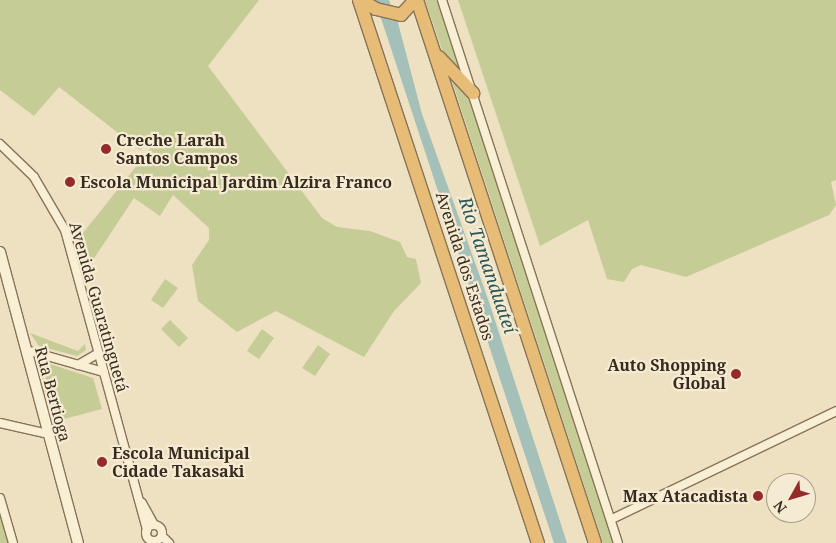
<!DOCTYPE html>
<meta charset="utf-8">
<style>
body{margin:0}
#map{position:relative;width:836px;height:543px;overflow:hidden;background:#eee1c2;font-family:"Noto Serif",serif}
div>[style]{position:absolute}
.green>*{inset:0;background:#c5cc96}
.water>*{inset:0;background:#a5c0b9}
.roads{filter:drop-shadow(1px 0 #887359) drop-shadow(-1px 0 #887359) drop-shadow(0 1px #887359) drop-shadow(0 -1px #887359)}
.minor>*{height:8px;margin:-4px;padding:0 4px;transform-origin:4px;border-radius:4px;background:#f9efd5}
.minor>.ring{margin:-4px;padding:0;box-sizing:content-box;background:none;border:8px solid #f9efd5;border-radius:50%}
.tertiary>*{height:10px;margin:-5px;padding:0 5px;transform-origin:5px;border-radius:5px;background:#f9efd5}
.trunk>*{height:12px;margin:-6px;padding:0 6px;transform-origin:6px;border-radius:6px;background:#e7bc76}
.dots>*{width:14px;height:14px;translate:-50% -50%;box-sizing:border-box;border:2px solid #f5ebd2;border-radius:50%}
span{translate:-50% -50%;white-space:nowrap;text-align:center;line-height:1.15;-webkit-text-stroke:4.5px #f5ebd2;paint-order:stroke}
.poi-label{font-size:16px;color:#372a1e;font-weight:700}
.left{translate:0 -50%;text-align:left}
.right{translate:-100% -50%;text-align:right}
.street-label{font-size:16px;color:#372a1e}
.water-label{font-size:18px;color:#2d5755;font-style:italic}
.north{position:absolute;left:766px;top:473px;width:50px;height:50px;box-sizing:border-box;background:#f5ebd2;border:1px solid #a99e8a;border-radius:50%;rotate:231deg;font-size:14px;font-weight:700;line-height:20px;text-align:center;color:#372a1e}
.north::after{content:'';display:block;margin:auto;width:18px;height:22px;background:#962a2a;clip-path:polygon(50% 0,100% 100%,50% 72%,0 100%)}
</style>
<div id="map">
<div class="green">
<i style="clip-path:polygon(0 0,259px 0,208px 66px,322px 218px,337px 227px,370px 231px,400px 242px,407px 257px,416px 259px,421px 283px,394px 311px,364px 357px,276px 311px,237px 332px,198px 301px,192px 265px,209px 240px,209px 228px,173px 195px,160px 216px,134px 198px,87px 269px,79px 238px,150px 149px,145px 145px,140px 150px,59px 87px,34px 116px,0 90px)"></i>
<i style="clip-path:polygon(425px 0,437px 0,460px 72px,442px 50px)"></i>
<i style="clip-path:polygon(458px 0,836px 0,836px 180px,831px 182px,836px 205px,829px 215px,686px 277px,641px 265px,632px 269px,624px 282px,607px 279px,588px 220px,540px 246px)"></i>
<i style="clip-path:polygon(450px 75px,471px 101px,614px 543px,603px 543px)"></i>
<i style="clip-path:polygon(165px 279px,178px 288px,163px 308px,151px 300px)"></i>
<i style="clip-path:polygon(170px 320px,188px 338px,179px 347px,161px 329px)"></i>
<i style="clip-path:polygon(262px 329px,274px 338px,259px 359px,247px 351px)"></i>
<i style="clip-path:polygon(30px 333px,78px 351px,85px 344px,86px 350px,77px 356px,39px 346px)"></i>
<i style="clip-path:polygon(318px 345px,330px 354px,315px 376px,302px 368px)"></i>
<i style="clip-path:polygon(47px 363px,93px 378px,102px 409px,53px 422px,40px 372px)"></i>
<i style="clip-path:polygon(0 510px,9px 543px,0 543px)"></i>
</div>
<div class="water">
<i style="clip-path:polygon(375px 0,389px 0,398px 23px,422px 114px,489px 302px,567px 543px,554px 543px)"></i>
</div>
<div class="roads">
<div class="minor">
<i style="left:442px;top:0;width:571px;rotate:72.04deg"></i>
<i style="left:0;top:144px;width:47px;rotate:44.1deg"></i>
<i style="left:34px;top:177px;width:61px;rotate:59.7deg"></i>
<i style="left:65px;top:230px;width:311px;rotate:74.7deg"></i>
<i style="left:26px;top:350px;width:81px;rotate:15.8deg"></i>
<i style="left:78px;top:365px;width:24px;rotate:-30deg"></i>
<i style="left:0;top:423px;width:49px;rotate:12.9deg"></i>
<i style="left:0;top:498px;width:47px;rotate:73.9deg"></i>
<i style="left:142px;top:503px;width:25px;rotate:61deg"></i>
<i style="left:614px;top:518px;width:246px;rotate:-25.7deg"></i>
<i class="ring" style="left:146px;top:525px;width:8px;height:8px"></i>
<i style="left:162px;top:536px;width:10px;rotate:45deg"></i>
</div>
<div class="tertiary">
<i style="left:0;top:252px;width:301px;rotate:75deg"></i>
</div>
<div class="trunk">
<i style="left:359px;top:0;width:572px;rotate:71.76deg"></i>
<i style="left:361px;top:0;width:17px;rotate:31deg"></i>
<i style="left:376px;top:9px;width:26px;rotate:13deg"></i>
<i style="left:401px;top:15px;width:21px;rotate:-47deg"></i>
<i style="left:417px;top:0;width:571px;rotate:71.85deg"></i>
<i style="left:439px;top:57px;width:50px;rotate:46.6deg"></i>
</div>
</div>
<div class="dots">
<i style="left:106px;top:149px;background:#962a2a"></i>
<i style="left:70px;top:182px;background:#962a2a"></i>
<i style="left:736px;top:374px;background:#962a2a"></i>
<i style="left:102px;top:462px;background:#962a2a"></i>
<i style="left:758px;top:496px;background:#962a2a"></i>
</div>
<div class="poi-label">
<span class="left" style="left:116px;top:149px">Creche Larah<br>Santos Campos</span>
<span class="left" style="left:80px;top:182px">Escola Municipal Jardim Alzira Franco</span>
<span class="right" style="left:726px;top:374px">Auto Shopping<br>Global</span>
<span class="left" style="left:112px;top:462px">Escola Municipal<br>Cidade Takasaki</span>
<span class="right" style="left:748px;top:496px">Max Atacadista</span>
</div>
<div class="street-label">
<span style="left:465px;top:266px;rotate:72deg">Avenida dos Estados</span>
<span style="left:99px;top:307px;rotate:74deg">Avenida Guaratinguetá</span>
<span style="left:53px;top:394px;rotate:75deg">Rua Bertioga</span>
</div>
<div class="water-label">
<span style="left:488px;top:265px;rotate:71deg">Rio Tamanduateí</span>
</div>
<div class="north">N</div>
</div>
